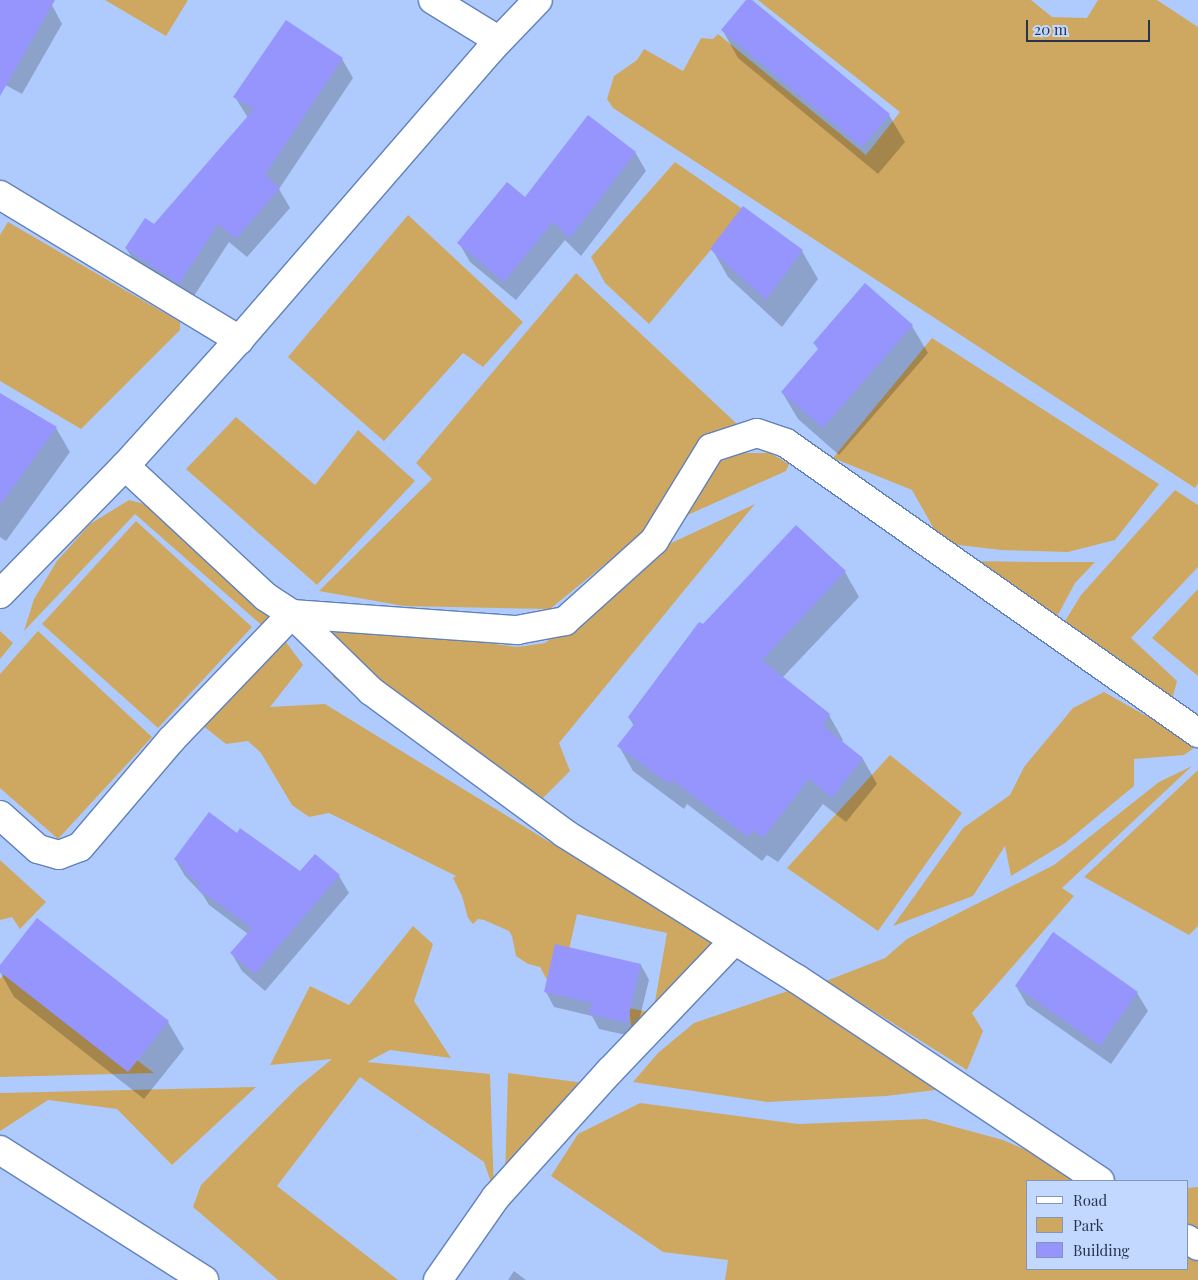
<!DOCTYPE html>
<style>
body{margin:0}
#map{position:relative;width:1198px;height:1280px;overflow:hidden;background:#afcbfe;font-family:"Playfair Display",serif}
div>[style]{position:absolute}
.green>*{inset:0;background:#cea861}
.shadow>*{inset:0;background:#0003}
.building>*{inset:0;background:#9595fd}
.roads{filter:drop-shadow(1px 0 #6181bb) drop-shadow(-1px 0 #6181bb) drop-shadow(0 1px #6181bb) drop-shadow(0 -1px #6181bb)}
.minor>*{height:28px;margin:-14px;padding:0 14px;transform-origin:14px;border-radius:14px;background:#fff}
span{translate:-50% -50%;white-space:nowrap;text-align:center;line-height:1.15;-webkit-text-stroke:5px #c3d8ff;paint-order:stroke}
.legend{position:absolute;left:1026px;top:1180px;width:162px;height:90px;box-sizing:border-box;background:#c3d8ff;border:1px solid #8496b8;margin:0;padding:6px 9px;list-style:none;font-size:15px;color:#26344d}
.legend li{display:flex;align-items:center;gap:10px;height:25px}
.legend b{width:25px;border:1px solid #8496b8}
.scale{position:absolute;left:1026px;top:20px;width:124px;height:22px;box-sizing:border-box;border:2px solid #26344d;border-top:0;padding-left:6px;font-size:15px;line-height:18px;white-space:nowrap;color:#26344d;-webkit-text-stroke:4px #c3d8ff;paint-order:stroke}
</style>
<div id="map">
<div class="green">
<i style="clip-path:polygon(105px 0,188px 0,166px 36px)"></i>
<i style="clip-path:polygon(758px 0,1031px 0,1052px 17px,1087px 18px,1098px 0,1157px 0,1198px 27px,1198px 483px,1195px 488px,613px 108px,607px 99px,614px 76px,637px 60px,644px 49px,683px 71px,701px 38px,713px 39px,718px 34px,866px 155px,900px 112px)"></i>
<i style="clip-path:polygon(675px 162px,744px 210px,649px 324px,605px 283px,591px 257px)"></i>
<i style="clip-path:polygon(408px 215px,523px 322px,483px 367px,463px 353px,384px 441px,288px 357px)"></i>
<i style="clip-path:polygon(8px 222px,180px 322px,180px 330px,81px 429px,0 381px,0 235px)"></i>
<i style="clip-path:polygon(576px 273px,737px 424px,701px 446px,642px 534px,550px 609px,404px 606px,319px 591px,432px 479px,416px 463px)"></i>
<i style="clip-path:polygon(932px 338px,1159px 484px,1115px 540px,1068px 552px,1001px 550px,942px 543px,912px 490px,833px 458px)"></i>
<i style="clip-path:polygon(236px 417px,315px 485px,358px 430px,415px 481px,317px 585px,186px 469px)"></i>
<i style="clip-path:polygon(742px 453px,770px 453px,789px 464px,786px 471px,681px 518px,721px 457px)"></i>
<i style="clip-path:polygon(1175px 490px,1198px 505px,1198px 567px,1131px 638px,1177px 681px,1170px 707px,1062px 626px,1081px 595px)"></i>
<i style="clip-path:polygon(129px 500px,159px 508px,248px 588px,272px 621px,266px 629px,135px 514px,24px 631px,34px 599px,57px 561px,90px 524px)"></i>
<i style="clip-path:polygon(755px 504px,559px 743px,570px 771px,542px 799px,523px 795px,362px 699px,334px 678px,301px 619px,518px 647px,545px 643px,667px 545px)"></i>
<i style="clip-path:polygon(136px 521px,252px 627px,158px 728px,42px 624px)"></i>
<i style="clip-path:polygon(967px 561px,1035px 562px,1095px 562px,1075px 583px,1053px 624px)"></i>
<i style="clip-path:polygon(1198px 589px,1198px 676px,1152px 638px)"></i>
<i style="clip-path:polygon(0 631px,13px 643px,0 659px)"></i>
<i style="clip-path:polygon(38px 631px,152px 737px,58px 839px,0 788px,0 674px)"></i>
<i style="clip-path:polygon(280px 634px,303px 665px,270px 707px,325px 704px,717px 945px,650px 1037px,632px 1033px,629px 1008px,653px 1013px,667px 933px,577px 914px,564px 972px,580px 979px,565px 996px,558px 993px,546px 978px,540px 967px,528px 964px,516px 956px,512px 936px,509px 931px,484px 920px,478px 919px,473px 924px,468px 918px,462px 896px,453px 878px,456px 876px,329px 813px,309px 817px,292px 805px,261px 753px,248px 741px,226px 744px,197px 721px)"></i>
<i style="clip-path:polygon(1104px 692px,1198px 745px,1184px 755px,1134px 759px,1134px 786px,1065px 843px,1011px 876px,1005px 846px,973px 896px,893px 926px,963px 828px,1010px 795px,1024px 767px,1073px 708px)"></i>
<i style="clip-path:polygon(890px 755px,962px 813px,878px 931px,787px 868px)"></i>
<i style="clip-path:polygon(1192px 766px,1062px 888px,1074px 896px,972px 1013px,983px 1031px,967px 1070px,826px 981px,885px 958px,907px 939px,1054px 865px,1159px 782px)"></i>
<i style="clip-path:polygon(1198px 770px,1198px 926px,1189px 935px,1084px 877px)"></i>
<i style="clip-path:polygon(0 860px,46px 902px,20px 929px,12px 917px,0 920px)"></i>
<i style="clip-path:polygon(413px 926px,433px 944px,414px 1001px,451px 1058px,390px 1050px,367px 1062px,490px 1074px,494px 1191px,484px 1162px,360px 1077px,277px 1186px,398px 1280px,278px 1280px,193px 1207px,201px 1185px,298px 1087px,332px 1059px,270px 1065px,310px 986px,349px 1005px)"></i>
<i style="clip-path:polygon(12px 966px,154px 1073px,0 1077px,0 979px)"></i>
<i style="clip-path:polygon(791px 990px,886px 1040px,936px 1090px,886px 1096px,767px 1102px,633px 1082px,658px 1053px,694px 1023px)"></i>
<i style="clip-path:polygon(508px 1073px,577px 1082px,595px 1090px,505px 1180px)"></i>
<i style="clip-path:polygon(256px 1087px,172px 1165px,117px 1109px,48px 1100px,0 1131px,0 1093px)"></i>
<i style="clip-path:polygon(640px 1103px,798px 1124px,926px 1119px,1003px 1140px,1098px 1181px,1027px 1181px,1027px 1269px,1187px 1269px,1187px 1188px,1198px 1187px,1198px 1280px,725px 1280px,728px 1260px,663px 1252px,551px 1176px,578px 1134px)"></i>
</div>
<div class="shadow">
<i style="clip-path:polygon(0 0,42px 0,52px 5px,62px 24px,22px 94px,0 82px)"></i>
<i style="clip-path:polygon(748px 0,889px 115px,905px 142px,878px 174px,738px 58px,723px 31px)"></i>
<i style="clip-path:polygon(342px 59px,353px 78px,279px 189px,290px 208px,247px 257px,229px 242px,190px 302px,137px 267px,126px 248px,154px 226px,248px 118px,235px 97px)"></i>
<i style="clip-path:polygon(635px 152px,646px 171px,581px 256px,565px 240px,516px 300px,470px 262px,459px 243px,525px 199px)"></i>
<i style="clip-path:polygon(712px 249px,802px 251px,818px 279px,782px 327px,728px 277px)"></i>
<i style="clip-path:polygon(912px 326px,928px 353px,839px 455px,798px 419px,782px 392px,819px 351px,814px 343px)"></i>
<i style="clip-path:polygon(0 395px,56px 428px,70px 452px,6px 541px,0 537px)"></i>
<i style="clip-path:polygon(845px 572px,859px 597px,782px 678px,829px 715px,843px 740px,842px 742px,863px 759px,877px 784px,846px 822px,823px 804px,778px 862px,767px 855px,762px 861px,687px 804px,684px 809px,633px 771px,619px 746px,634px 726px,629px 718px,703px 626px)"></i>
<i style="clip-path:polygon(238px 835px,300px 873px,339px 876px,349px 893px,265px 991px,242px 971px,232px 954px,248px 934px,209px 905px,203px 895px,185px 876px,175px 859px)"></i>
<i style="clip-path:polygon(641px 965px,649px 980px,635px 1037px,599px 1029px,592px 1016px,554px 1007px,546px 992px)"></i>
<i style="clip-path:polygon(0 967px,168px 1022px,184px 1049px,144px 1099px,14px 997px,0 972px)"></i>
<i style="clip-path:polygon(1016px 986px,1137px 993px,1148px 1011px,1111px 1064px,1027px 1005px)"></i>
<i style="clip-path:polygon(514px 1271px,526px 1280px,508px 1280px)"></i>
</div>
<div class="building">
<i style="clip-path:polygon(0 0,55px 0,0 96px)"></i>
<i style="clip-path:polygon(746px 0,752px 0,890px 114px,862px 147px,721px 30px)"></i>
<i style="clip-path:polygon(286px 20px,343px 58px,265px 175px,280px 188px,236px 239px,218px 224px,179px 284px,125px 248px,145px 218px,154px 224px,254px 109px,233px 97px)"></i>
<i style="clip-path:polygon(588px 115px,636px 152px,570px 238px,553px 222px,504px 282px,457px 243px,507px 182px,525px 197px)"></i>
<i style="clip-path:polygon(743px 206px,803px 250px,766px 300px,710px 249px)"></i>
<i style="clip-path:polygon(865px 283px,913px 325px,823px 428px,781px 392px,819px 348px,813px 343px)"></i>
<i style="clip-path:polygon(0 393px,57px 427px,0 505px)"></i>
<i style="clip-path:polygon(796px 525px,846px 571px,762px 660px,830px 714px,823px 726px,863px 758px,832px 798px,809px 779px,763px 838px,753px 830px,748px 837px,672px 780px,669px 784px,617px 746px,635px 723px,628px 717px,699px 622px,703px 624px)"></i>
<i style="clip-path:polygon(209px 812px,237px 833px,240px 828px,300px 871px,315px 854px,340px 875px,255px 974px,230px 953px,252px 928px,197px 888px,200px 884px,183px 871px,185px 868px,174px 859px)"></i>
<i style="clip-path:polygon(37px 918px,169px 1021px,128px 1072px,0 972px,0 965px)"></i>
<i style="clip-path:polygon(1053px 932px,1138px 992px,1100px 1046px,1015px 986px)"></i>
<i style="clip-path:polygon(555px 944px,641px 964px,627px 1023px,589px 1014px,592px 1003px,544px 992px)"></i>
</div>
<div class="roads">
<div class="minor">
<i style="left:433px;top:0;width:76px;rotate:31.6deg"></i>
<i style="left:0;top:195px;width:280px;rotate:31.2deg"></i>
<i style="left:125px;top:466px;width:192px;rotate:42.9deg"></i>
<i style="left:266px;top:597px;width:31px;rotate:33deg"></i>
<i style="left:292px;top:614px;width:110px;rotate:44.3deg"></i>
<i style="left:371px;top:691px;width:240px;rotate:36.3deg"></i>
<i style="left:564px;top:833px;width:275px;rotate:32.1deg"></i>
<i style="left:797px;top:979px;width:364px;rotate:33.7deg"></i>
<i style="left:0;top:594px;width:179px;rotate:-45.7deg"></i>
<i style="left:125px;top:466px;width:170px;rotate:-47.9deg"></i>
<i style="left:239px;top:340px;width:384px;rotate:-49.1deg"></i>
<i style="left:490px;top:50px;width:69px;rotate:-46.2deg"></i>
<i style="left:0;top:815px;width:51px;rotate:41.8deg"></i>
<i style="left:38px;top:849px;width:22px;rotate:16deg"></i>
<i style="left:59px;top:855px;width:22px;rotate:-21deg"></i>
<i style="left:80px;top:847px;width:142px;rotate:-49.6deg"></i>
<i style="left:172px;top:739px;width:173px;rotate:-46.2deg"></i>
<i style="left:292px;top:614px;width:226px;rotate:4.1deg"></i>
<i style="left:517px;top:630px;width:49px;rotate:-10.6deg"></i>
<i style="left:565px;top:621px;width:120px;rotate:-42deg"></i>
<i style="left:654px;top:541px;width:109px;rotate:-58.5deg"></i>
<i style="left:711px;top:448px;width:48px;rotate:-18.1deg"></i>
<i style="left:757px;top:433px;width:31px;rotate:19deg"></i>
<i style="left:786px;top:443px;width:504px;rotate:35.14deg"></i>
<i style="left:0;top:1150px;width:242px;rotate:32.5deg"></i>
<i style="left:1187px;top:1239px;width:13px;rotate:32deg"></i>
<i style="left:438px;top:1280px;width:101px;rotate:-55.1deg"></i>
<i style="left:496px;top:1197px;width:170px;rotate:-47.9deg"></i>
<i style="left:610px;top:1071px;width:180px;rotate:-46.4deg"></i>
</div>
</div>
<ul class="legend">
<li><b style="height:6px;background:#fff"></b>Road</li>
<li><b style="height:14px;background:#cea861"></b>Park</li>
<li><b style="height:14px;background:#9595fd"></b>Building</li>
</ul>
<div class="scale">20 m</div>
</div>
